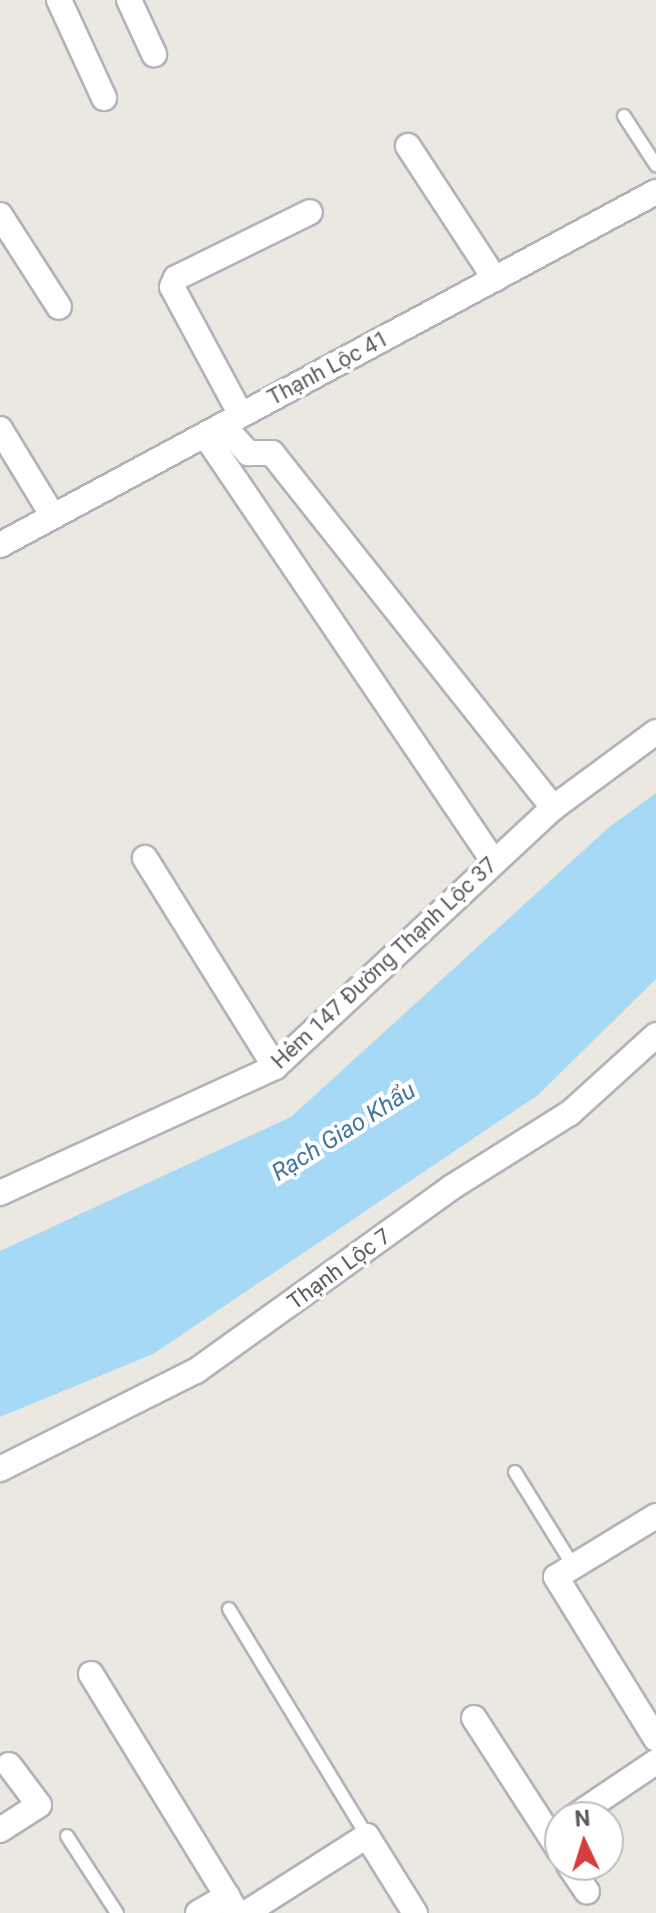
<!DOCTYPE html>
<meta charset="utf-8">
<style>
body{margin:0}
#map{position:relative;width:656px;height:1913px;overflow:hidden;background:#ebe8e1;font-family:Roboto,sans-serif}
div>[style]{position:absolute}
.water>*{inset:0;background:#a6d9f5}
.roads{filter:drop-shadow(2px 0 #b1b4b7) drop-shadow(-2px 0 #b1b4b7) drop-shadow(0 2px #b1b4b7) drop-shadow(0 -2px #b1b4b7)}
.service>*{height:12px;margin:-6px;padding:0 6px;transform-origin:6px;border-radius:6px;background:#fff}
.minor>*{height:24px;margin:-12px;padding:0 12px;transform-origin:12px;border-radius:12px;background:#fff}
span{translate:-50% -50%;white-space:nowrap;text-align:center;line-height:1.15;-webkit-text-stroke:8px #fff;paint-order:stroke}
.street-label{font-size:22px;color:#595d60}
.water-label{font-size:24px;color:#44769c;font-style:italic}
.north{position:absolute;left:544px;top:1801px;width:80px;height:80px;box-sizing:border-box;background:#fff;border:2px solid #bdbebf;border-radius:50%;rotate:356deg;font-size:22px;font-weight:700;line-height:32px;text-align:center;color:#595d60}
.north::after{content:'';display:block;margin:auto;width:28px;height:36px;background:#d53c3d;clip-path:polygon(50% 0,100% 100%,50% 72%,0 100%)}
</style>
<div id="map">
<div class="water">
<i style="clip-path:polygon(656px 793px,656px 979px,538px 1095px,153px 1354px,0 1417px,0 1251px,291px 1117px,608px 828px)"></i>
</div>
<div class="roads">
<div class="service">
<i style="left:624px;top:116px;width:59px;rotate:56.9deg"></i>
<i style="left:515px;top:1472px;width:112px;rotate:58.2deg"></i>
<i style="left:229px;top:1609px;width:266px;rotate:58.7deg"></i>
<i style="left:67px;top:1836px;width:92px;rotate:57deg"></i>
</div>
<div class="minor">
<i style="left:59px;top:0;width:108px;rotate:65.3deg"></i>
<i style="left:129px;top:0;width:60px;rotate:65.2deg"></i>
<i style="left:408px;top:146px;width:159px;rotate:56.8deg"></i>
<i style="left:0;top:215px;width:109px;rotate:57.3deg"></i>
<i style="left:241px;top:415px;width:145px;rotate:-118.3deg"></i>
<i style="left:172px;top:287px;width:10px;rotate:-66deg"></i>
<i style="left:176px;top:278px;width:149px;rotate:-26.2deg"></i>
<i style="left:223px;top:425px;width:38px;rotate:48deg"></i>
<i style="left:248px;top:453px;width:24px"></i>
<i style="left:272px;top:453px;width:453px;rotate:51.6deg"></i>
<i style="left:0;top:429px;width:102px;rotate:58.7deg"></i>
<i style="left:205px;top:435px;width:516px;rotate:55.91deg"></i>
<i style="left:0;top:545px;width:745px;rotate:-28.29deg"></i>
<i style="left:145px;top:858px;width:246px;rotate:58.1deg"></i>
<i style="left:0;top:1193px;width:302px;rotate:-24.6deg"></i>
<i style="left:275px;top:1067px;width:380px;rotate:-43deg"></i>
<i style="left:553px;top:808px;width:128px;rotate:-36.4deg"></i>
<i style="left:0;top:1469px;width:219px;rotate:-26.6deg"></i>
<i style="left:196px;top:1371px;width:315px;rotate:-35.7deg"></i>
<i style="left:452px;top:1187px;width:139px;rotate:-32.1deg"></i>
<i style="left:570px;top:1113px;width:116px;rotate:-42.2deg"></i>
<i style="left:656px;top:1516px;width:117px;rotate:148.6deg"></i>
<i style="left:556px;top:1577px;width:190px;rotate:58.3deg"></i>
<i style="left:91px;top:1674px;width:260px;rotate:58.5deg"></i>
<i style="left:474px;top:1718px;width:158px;rotate:57.1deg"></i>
<i style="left:574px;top:1817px;width:99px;rotate:-33.9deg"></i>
<i style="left:0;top:1830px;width:46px;rotate:-32.7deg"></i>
<i style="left:39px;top:1805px;width:50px;rotate:-126.9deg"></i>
<i style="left:569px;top:1865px;width:32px;rotate:56deg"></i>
<i style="left:198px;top:1913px;width:34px;rotate:-30deg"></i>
<i style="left:227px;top:1896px;width:13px;rotate:61deg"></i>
<i style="left:246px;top:1913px;width:143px;rotate:-32.5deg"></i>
<i style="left:367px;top:1836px;width:91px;rotate:58.1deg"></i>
</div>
</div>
<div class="street-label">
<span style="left:328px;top:368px;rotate:-28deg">Thạnh Lộc 41</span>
<span style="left:384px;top:963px;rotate:-43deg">Hẻm 147 Đường Thạnh Lộc 37</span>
<span style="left:339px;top:1269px;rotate:-36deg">Thạnh Lộc 7</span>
</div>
<div class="water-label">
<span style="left:344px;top:1132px;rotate:-32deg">Rạch Giao Khẩu</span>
</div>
<div class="north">N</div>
</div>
